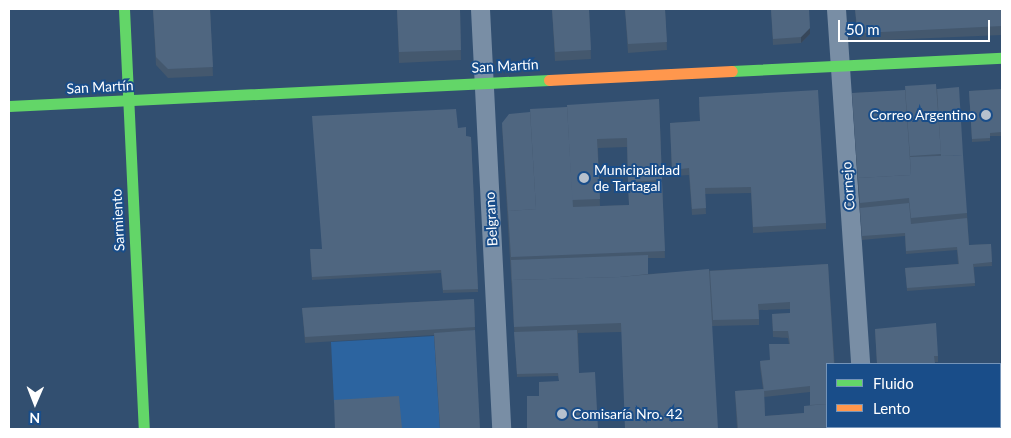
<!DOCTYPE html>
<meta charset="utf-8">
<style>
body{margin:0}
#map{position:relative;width:1011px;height:438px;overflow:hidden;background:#324f70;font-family:Lato,sans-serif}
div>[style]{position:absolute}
.green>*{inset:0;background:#2c64a0}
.street>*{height:19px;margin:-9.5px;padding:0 9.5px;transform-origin:9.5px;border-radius:9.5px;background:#798ea5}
.fast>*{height:11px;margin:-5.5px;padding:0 5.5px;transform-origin:5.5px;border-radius:5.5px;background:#63d668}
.slow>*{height:11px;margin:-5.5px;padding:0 5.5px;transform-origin:5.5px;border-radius:5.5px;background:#ff974d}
.wall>*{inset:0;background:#44586e}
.shaded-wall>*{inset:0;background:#37475a}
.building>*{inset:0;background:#4f6680}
.dots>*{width:14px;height:14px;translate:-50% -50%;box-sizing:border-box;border:2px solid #194d89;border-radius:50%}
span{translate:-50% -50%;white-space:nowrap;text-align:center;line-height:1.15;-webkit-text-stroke:4px #194d89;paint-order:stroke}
.street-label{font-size:14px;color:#fff}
.poi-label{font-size:14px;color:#fff}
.right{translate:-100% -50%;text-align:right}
.left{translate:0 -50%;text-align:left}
.frame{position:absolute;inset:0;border:10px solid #fff;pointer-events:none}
.legend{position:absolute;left:826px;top:363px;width:175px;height:65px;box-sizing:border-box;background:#194d89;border:1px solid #7594b8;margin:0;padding:6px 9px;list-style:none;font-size:15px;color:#fff}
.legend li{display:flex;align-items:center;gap:10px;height:25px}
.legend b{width:25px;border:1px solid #7594b8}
.north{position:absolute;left:10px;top:378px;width:50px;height:50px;-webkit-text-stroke:4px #194d89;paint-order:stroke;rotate:181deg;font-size:14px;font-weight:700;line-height:20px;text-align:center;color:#fff}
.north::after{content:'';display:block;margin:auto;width:18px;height:22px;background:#fff;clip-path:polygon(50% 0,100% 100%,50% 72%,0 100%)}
.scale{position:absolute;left:838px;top:20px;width:152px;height:22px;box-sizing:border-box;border:2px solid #fff;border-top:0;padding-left:6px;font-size:15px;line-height:18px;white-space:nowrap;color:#fff;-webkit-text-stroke:4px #194d89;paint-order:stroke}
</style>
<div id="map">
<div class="green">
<i style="clip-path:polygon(434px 336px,440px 429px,401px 429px,399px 400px,334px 403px,331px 342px)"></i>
</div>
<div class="street">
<i style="left:480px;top:9px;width:421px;rotate:87.1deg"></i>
<i style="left:836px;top:9px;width:356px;rotate:86.1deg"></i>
<i style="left:864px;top:427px;width:2px;rotate:90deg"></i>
</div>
<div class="fast">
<i style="left:124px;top:9px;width:420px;rotate:87.3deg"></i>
<i style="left:732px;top:71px;width:270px;rotate:-2.8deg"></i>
<i style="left:9px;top:106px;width:541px;rotate:-2.76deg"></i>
</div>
<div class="slow">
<i style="left:549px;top:80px;width:183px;rotate:-2.8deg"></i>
</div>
<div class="wall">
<i style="clip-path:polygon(153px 9px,210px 9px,213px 76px,168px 78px,156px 65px)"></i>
<i style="clip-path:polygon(397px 9px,460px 9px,461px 60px,399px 63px)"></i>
<i style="clip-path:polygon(552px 9px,589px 9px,591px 59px,555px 61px)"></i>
<i style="clip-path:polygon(625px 9px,665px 9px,667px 50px,628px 53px)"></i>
<i style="clip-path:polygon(771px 9px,810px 34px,801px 43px,773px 45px)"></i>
<i style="clip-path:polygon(855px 9px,1002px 9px,1002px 35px,862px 41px,857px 35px)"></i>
<i style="clip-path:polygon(937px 89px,967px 213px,969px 245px,991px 244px,992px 266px,974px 267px,975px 286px,907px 291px,905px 268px,958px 264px,957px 250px,906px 254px,905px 236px,862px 240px,858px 187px,852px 93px)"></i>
<i style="clip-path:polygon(1002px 89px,1002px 136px,990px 136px,990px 141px,972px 142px,969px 91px)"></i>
<i style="clip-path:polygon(evenodd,659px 99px,665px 258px,648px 258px,648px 274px,828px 264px,839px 429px,737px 429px,735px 391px,763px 389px,760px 367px,760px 361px,769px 360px,789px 344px,788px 338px,773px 337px,772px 314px,790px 313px,790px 309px,759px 310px,759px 325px,713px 326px,621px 332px,578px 333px,579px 373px,539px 396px,559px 381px,558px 376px,517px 377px,502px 126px,530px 112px,567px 107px,659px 99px,627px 147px,629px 205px,600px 206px,598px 148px,627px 147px,659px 99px,810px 392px,810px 405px,804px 413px,765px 416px,764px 397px,810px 392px)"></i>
<i style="clip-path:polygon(699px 103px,826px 223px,826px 229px,753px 233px,751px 193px,705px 194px,706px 214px,692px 215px,689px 175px,672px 176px,670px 123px,700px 121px)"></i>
<i style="clip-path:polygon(458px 128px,466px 136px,471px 137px,478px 292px,443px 293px,441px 273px,312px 280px,310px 253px,322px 249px)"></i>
<i style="clip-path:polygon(474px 299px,475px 330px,434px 335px,305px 343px,302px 308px)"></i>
<i style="clip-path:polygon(875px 329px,938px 356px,938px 362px,935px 362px,935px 364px,877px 364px)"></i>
<i style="clip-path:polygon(881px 427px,940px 427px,940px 429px,881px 429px)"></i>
</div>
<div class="shaded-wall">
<i style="clip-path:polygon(810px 28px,810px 34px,801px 43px,801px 37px)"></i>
</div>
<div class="building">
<i style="clip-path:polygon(153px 9px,210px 9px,213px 67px,168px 69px,156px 57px)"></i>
<i style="clip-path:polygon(397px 9px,460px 9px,461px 50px,399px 52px)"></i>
<i style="clip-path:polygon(552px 9px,589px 9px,591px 50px,555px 52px)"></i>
<i style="clip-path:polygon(625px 9px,665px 9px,667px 42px,628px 44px)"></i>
<i style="clip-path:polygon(771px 9px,809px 9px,810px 28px,801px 37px,773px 39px)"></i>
<i style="clip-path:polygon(855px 9px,1002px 9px,1002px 26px,862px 33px,857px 27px)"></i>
<i style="clip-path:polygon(936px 84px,941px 154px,910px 156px,905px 86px)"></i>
<i style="clip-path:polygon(959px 87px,963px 155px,941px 156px,937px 89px)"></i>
<i style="clip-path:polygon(1002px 89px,1002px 132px,990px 133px,990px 138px,972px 139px,969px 91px)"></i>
<i style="clip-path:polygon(818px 90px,826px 223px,753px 227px,751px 187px,705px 188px,706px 208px,692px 209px,689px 168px,672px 170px,670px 123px,700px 121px,699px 97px)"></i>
<i style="clip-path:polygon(905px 90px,911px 175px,858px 178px,858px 181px,852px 93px)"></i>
<i style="clip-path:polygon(659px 99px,662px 180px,628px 182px,627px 138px,597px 139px,600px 199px,572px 200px,567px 105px)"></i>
<i style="clip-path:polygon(567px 107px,573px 207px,629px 205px,628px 184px,662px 182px,665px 251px,511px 257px,508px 211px,536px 209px,530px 109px)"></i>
<i style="clip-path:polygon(456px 109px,458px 128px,466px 127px,466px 136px,471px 137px,478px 289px,443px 290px,441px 270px,312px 277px,310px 249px,322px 249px,312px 116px)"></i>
<i style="clip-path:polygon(530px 112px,536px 209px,508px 211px,508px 213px,502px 123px,509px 114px)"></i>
<i style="clip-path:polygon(963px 155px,967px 213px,911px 218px,909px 198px,860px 203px,858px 178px,911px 175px,910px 157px)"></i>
<i style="clip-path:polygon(909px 203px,911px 224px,967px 218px,969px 245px,991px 244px,992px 262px,973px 264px,975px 283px,907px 288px,905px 268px,959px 264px,957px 247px,906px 251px,905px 233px,862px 236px,860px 208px)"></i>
<i style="clip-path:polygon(648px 255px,648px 274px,620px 277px,512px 280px,512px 285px,511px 260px)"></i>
<i style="clip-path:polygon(828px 264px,834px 364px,827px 364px,827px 404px,810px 405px,810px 386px,764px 391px,760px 361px,770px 360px,769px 344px,790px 344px,788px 331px,773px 331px,772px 314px,790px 313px,790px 302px,758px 304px,759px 319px,713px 320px,710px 271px)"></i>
<i style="clip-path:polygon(709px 269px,718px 429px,625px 429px,621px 323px,514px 327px,512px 280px,620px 277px)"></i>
<i style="clip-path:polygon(474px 299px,475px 327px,305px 337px,302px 308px)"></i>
<i style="clip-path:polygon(936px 323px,938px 356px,934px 356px,935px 364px,877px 364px,875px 329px)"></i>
<i style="clip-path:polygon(475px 330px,480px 429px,440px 429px,434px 333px)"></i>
<i style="clip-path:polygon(577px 330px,579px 373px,595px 372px,598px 429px,527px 429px,527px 396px,539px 396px,539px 382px,559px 381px,558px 373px,517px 374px,514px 332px)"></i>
<i style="clip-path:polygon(764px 389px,765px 416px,804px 413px,804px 406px,827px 404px,827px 427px,839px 427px,839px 429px,738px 429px,735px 391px)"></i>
<i style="clip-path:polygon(399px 396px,402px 429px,335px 429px,334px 400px)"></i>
<i style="clip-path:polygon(906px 427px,940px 427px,940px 429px,925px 429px)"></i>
</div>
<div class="dots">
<i style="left:986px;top:115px;background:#b7c1cd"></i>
<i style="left:584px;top:178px;background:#b7c1cd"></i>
<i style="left:562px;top:414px;background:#b7c1cd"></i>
</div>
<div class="street-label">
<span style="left:505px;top:66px;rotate:-3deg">San Martín</span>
<span style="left:100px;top:87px;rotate:-3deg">San Martín</span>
<span style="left:848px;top:186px;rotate:-94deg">Cornejo</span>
<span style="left:491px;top:219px;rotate:-93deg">Belgrano</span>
<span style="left:118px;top:220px;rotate:-93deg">Sarmiento</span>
</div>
<div class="poi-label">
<span class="right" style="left:976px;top:115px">Correo Argentino</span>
<span class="left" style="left:594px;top:178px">Municipalidad<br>de Tartagal</span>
<span class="left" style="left:572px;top:414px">Comisaría Nro. 42</span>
</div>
<div class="frame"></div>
<ul class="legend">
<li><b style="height:6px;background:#63d668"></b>Fluido</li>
<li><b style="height:6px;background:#ff974d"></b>Lento</li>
</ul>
<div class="north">N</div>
<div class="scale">50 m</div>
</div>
